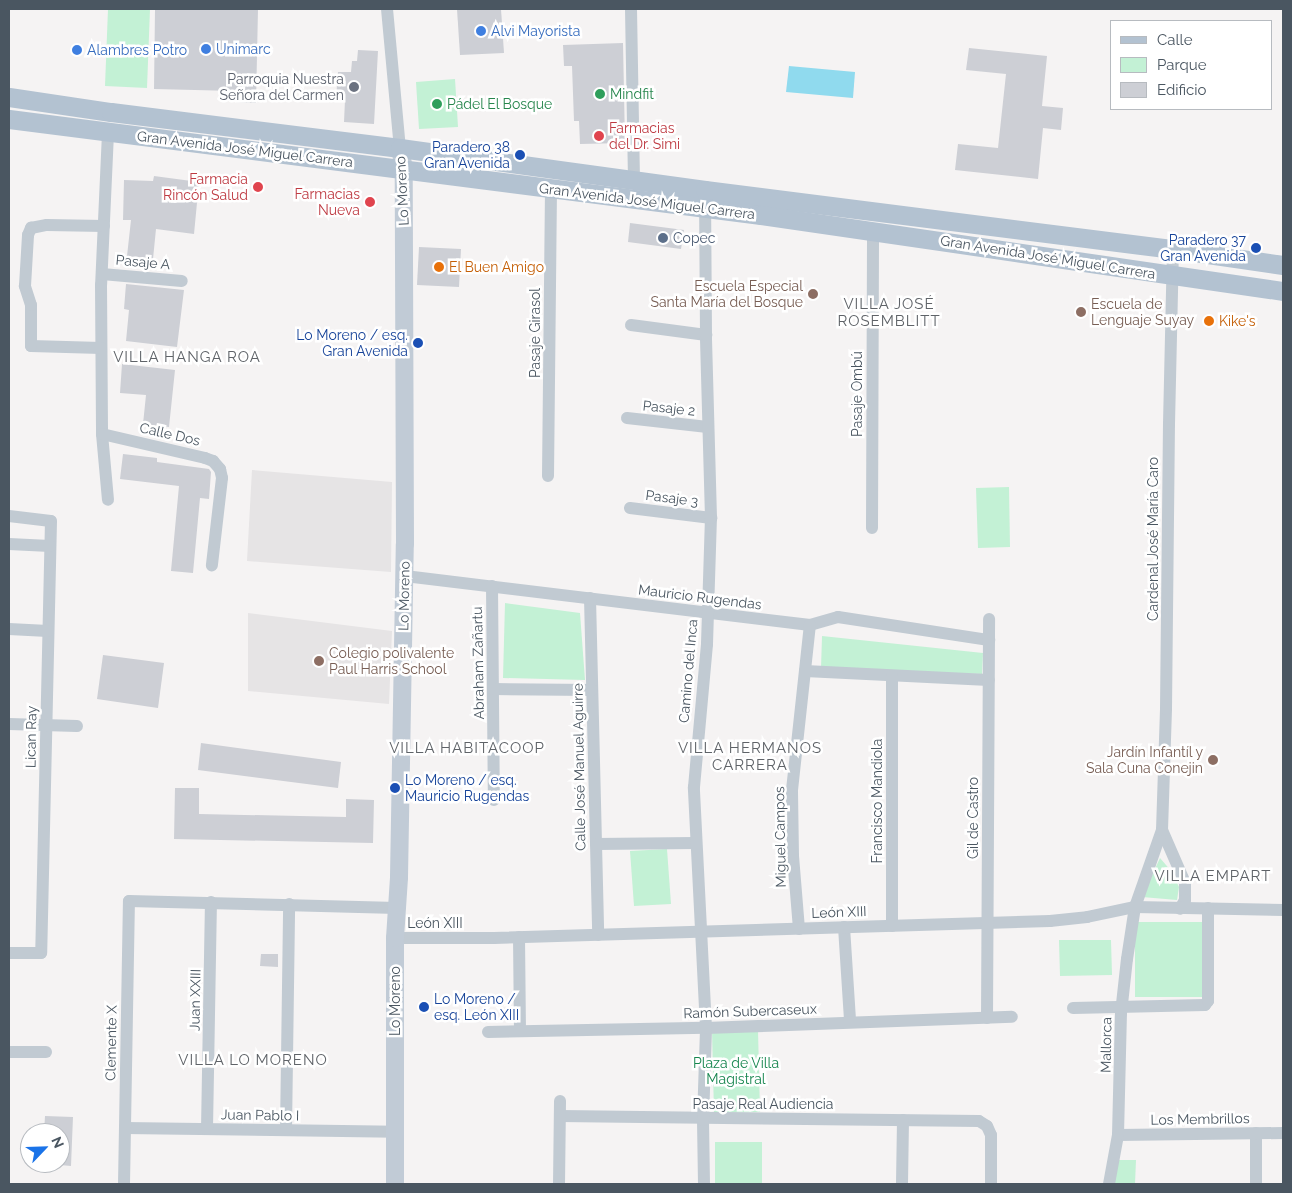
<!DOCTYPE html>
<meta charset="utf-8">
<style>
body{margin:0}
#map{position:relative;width:1292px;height:1193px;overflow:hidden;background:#f5f3f3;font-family:Raleway,sans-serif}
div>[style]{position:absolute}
.education>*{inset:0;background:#e6e4e5}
.green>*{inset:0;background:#c3f1d5}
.water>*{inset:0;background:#90daee}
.building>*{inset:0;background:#cdcfd5}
.street>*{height:12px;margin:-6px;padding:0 6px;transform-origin:6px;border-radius:6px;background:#c1cad2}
.secondary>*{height:18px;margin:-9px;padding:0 9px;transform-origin:9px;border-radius:9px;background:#c1cbd6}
.primary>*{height:19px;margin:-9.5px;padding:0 9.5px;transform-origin:9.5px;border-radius:9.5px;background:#b3c2d1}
.dots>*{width:14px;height:14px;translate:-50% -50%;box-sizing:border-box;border:2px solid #fff;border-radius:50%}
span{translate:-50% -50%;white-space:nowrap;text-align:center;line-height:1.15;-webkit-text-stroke:5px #fff;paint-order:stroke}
.shop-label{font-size:14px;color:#366cbe}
.left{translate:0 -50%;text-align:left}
.worship-label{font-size:14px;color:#5b616d}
.right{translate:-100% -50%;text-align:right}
.leisure-label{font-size:14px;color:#27864d}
.health-label{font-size:14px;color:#be3a42}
.transit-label{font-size:14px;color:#164399}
.street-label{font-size:14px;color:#4a5661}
.service-label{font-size:14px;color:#4e5e75}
.food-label{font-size:14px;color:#c56008}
.education-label{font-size:14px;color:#785e54}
.park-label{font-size:14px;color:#17864f}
.neighbourhood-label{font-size:15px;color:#5f6368;letter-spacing:1px}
.frame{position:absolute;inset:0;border:10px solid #4a5661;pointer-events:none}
.legend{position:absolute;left:1110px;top:20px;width:162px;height:90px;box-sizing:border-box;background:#fff;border:1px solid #b7bbc0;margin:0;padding:6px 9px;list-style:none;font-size:15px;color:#4a5661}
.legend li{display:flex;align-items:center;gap:10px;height:25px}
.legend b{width:25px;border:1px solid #b7bbc0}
.north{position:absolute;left:20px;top:1123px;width:50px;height:50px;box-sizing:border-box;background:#fff;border:1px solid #b7bbc0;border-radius:50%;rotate:66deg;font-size:14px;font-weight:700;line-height:20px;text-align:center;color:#4a5661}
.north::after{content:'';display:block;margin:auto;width:18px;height:22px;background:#1a73e8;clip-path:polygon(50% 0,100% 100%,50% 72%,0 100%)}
</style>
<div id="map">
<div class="education">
<i style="clip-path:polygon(252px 470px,392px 482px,391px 572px,247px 561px)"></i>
<i style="clip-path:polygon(248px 613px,392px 631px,389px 704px,248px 691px)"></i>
</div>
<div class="green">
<i style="clip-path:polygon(108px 9px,150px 9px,147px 88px,105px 86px)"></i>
<i style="clip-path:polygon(455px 79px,458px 127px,419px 129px,416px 82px)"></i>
<i style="clip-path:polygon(1009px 487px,1010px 547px,978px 548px,976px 488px)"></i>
<i style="clip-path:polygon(505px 603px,580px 613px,585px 680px,503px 678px)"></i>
<i style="clip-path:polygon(822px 636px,983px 653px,982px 674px,821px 668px)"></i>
<i style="clip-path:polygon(667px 849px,671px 904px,634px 906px,630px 851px)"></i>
<i style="clip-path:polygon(1160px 858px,1172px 872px,1179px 887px,1177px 900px,1142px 897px)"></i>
<i style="clip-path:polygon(1135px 922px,1208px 922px,1208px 997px,1135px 997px)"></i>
<i style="clip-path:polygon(1059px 940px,1111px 940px,1112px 975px,1060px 976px)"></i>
<i style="clip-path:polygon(758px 1030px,760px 1112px,714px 1113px,712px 1031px)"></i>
<i style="clip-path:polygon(715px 1142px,762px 1142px,762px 1184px,715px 1184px)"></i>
<i style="clip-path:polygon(1113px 1160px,1136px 1160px,1135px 1184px,1112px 1184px)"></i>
</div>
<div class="water">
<i style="clip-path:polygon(789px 66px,855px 72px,853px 98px,786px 92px)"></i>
</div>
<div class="building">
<i style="clip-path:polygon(155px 9px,258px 9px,256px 103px,235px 102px,235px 91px,154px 89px)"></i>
<i style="clip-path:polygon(457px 9px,501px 9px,504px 53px,460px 55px)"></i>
<i style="clip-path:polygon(623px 43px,625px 143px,580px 144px,579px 121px,574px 121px,572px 66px,564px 66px,563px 45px)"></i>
<i style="clip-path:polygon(969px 48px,1047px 56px,1042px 106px,1063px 108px,1061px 130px,1043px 128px,1038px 179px,955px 170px,958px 144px,998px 148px,1006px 74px,966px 70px)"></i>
<i style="clip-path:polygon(358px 50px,378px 51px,374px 124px,344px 122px,345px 100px,336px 99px,338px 72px,351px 72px,352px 61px,357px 61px)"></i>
<i style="clip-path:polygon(154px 176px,199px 182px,194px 234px,156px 229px,153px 259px,127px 256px,131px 220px,123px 220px,124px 180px,153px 181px)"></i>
<i style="clip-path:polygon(630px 223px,684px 230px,681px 249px,628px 242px)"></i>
<i style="clip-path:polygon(419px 247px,461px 249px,459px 287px,417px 285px)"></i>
<i style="clip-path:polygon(126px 284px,184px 290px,177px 347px,126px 341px,129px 310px,124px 309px)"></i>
<i style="clip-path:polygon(122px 364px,175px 370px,169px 427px,143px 424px,146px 395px,120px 393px)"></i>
<i style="clip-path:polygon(123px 454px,157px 458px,157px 462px,209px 469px,211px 472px,209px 499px,200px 498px,193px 573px,171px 571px,179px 486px,120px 479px)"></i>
<i style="clip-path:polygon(103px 655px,164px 663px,158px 708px,97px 699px)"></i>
<i style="clip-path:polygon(201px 743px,341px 762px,338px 788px,198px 770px)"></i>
<i style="clip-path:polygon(175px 788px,199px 788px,199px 814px,346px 817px,346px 799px,374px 800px,373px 843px,174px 839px)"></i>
<i style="clip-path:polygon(261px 954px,278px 954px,278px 967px,260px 966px)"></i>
<i style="clip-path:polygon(45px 1116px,73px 1117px,71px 1166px,60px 1165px,60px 1133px,44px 1133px)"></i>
</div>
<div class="street">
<i style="left:387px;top:9px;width:140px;rotate:84.7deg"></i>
<i style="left:631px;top:9px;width:171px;rotate:89deg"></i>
<i style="left:108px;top:133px;width:152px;rotate:92.6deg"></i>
<i style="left:101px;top:285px;width:149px;rotate:89.6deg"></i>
<i style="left:102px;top:434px;width:66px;rotate:84.8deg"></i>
<i style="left:102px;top:274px;width:80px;rotate:5deg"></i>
<i style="left:631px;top:325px;width:76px;rotate:7.6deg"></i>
<i style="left:101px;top:348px;width:70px;rotate:-178.4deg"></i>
<i style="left:31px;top:346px;width:41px;rotate:-90deg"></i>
<i style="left:31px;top:305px;width:20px;rotate:-108deg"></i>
<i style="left:25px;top:286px;width:51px;rotate:-86.6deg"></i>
<i style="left:28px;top:235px;width:8px;rotate:-67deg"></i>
<i style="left:31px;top:228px;width:16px;rotate:-11deg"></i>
<i style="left:47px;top:225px;width:57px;rotate:1deg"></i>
<i style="left:627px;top:418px;width:81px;rotate:6.4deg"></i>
<i style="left:102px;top:434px;width:106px;rotate:13.1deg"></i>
<i style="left:205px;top:458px;width:9px;rotate:21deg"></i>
<i style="left:213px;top:461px;width:11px;rotate:49deg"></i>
<i style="left:220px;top:469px;width:9px;rotate:77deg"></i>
<i style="left:222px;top:478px;width:88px;rotate:96.6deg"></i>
<i style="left:548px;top:476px;width:286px;rotate:-89.4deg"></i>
<i style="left:630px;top:508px;width:82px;rotate:7deg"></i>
<i style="left:9px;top:516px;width:42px;rotate:6.8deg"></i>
<i style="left:51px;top:521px;width:432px;rotate:91.3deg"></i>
<i style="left:41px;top:953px;width:32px;rotate:180deg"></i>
<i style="left:872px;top:528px;width:297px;rotate:-89.8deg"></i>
<i style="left:9px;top:544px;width:41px;rotate:2.8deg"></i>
<i style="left:405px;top:576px;width:408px;rotate:6.9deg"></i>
<i style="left:810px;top:625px;width:29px;rotate:-16deg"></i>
<i style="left:838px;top:617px;width:153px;rotate:8.7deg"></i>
<i style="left:492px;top:586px;width:214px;rotate:89.5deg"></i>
<i style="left:590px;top:598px;width:337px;rotate:88.6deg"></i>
<i style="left:9px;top:629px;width:39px;rotate:3deg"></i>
<i style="left:805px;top:671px;width:184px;rotate:2.8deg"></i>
<i style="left:493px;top:689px;width:99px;rotate:0.6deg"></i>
<i style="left:9px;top:724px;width:68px;rotate:1.7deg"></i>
<i style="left:1162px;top:830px;width:58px;rotate:66.5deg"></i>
<i style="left:1185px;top:883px;width:17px;rotate:90deg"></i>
<i style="left:1185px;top:900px;width:10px;rotate:119deg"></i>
<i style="left:596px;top:844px;width:99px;rotate:-0.6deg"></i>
<i style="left:892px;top:926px;width:250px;rotate:-90deg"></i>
<i style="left:844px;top:927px;width:94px;rotate:86.3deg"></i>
<i style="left:799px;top:929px;width:73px;rotate:-94.7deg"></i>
<i style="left:793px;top:856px;width:66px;rotate:-90.9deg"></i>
<i style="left:792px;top:790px;width:166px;rotate:-83.8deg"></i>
<i style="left:519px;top:937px;width:94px;rotate:89.4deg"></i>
<i style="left:395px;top:938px;width:99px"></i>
<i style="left:494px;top:938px;width:556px;rotate:-1.75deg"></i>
<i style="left:1050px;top:921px;width:37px;rotate:-6deg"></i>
<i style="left:1087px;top:917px;width:49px;rotate:-11.8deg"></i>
<i style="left:1135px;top:907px;width:148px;rotate:1.2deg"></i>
<i style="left:1073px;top:1008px;width:132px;rotate:-1.3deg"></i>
<i style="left:1205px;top:1005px;width:5px;rotate:-53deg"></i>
<i style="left:1208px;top:1001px;width:93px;rotate:-90deg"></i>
<i style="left:987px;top:1018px;width:399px;rotate:-89.7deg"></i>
<i style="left:488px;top:1032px;width:218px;rotate:-1.1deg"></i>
<i style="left:706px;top:1028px;width:306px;rotate:-2.1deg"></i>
<i style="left:9px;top:1052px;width:37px"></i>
<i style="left:560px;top:1116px;width:419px;rotate:0.7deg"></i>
<i style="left:979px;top:1121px;width:9px;rotate:32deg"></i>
<i style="left:987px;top:1126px;width:10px;rotate:66deg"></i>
<i style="left:991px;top:1135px;width:49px;rotate:90deg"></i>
<i style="left:125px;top:1128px;width:270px;rotate:0.8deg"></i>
<i style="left:207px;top:1129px;width:227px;rotate:-89deg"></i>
<i style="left:286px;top:1130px;width:226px;rotate:-89.2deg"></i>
<i style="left:1256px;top:1133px;width:51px;rotate:90deg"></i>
<i style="left:1118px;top:1135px;width:165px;rotate:-0.7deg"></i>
<i style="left:124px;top:1184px;width:283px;rotate:-89deg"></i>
<i style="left:129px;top:901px;width:268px;rotate:1.5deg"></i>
<i style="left:559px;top:1184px;width:83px;rotate:-89.3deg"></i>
<i style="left:704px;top:1184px;width:64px;rotate:-90.9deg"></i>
<i style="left:703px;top:1120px;width:92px;rotate:-88.1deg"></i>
<i style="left:706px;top:1028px;width:241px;rotate:-92.9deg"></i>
<i style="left:694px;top:787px;width:144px;rotate:-84.8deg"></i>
<i style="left:707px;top:644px;width:126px;rotate:-88.2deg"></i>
<i style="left:711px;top:518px;width:183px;rotate:-91.6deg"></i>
<i style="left:706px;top:335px;width:135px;rotate:-90.4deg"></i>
<i style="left:902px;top:1184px;width:64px;rotate:-89.1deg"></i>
<i style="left:1109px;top:1184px;width:50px;rotate:-79.6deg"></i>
<i style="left:1118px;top:1135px;width:122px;rotate:-88.6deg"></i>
<i style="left:1121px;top:1013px;width:54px;rotate:-83.7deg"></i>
<i style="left:1127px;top:959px;width:53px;rotate:-81.3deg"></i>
<i style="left:1135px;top:907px;width:82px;rotate:-70.7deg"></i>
<i style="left:1162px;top:830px;width:121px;rotate:-88.1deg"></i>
<i style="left:1166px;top:709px;width:285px;rotate:-89.4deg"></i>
<i style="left:1169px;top:424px;width:175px;rotate:-88.7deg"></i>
</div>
<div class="secondary">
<i style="left:395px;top:1184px;width:246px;rotate:-90deg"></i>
<i style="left:395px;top:938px;width:61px;rotate:-86.2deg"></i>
<i style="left:399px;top:877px;width:333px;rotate:-89deg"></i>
<i style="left:405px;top:544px;width:375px;rotate:-90.2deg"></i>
<i style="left:404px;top:169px;width:21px;rotate:-101deg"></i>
</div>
<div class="primary">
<i style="left:9px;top:97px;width:103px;rotate:8.4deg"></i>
<i style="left:111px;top:112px;width:291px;rotate:7.1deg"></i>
<i style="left:400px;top:148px;width:308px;rotate:7.8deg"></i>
<i style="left:705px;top:190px;width:472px;rotate:7.2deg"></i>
<i style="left:1173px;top:249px;width:111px;rotate:8.3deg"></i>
<i style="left:9px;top:119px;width:758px;rotate:7.28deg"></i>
<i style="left:761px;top:215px;width:528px;rotate:8.28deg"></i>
</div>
<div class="dots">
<i style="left:481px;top:31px;background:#3f7fe0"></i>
<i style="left:206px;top:49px;background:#3f7fe0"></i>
<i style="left:77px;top:50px;background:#3f7fe0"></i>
<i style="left:354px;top:87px;background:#6b7280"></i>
<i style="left:600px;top:94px;background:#2e9e5b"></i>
<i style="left:437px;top:104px;background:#2e9e5b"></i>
<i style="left:599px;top:136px;background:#e0444e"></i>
<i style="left:520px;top:155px;background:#1a4fb4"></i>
<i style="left:258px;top:187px;background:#e0444e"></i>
<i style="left:370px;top:202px;background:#e0444e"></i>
<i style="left:663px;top:238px;background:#5c6f8a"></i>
<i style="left:1256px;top:248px;background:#1a4fb4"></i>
<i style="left:439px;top:267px;background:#e8710a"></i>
<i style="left:813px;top:294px;background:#8d6e63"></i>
<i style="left:1081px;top:312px;background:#8d6e63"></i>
<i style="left:1209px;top:321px;background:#e8710a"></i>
<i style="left:418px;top:343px;background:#1a4fb4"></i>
<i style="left:319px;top:661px;background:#8d6e63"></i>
<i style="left:1213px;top:760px;background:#8d6e63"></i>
<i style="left:395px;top:788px;background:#1a4fb4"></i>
<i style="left:424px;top:1007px;background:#1a4fb4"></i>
</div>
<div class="shop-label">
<span class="left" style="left:491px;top:31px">Alvi Mayorista</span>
<span class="left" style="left:216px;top:49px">Unimarc</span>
<span class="left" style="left:87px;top:50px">Alambres Potro</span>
</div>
<div class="worship-label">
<span class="right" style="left:344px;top:87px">Parroquia Nuestra<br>Señora del Carmen</span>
</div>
<div class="leisure-label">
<span class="left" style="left:610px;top:94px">Mindfit</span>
<span class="left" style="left:447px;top:104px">Pádel El Bosque</span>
</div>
<div class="health-label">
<span class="left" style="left:609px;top:136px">Farmacias<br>del Dr. Simi</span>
<span class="right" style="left:248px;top:187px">Farmacia<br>Rincón Salud</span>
<span class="right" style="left:360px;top:202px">Farmacias<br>Nueva</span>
</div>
<div class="transit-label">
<span class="right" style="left:510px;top:155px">Paradero 38<br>Gran Avenida</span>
<span class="right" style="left:1246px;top:248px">Paradero 37<br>Gran Avenida</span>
<span class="right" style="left:408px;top:343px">Lo Moreno / esq.<br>Gran Avenida</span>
<span class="left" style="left:405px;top:788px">Lo Moreno / esq.<br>Mauricio Rugendas</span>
<span class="left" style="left:434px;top:1007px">Lo Moreno /<br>esq. León XIII</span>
</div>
<div class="street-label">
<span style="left:245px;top:149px;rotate:7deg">Gran Avenida José Miguel Carrera</span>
<span style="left:402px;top:191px;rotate:-93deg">Lo Moreno</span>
<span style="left:647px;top:201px;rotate:7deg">Gran Avenida José Miguel Carrera</span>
<span style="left:1048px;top:257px;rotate:9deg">Gran Avenida José Miguel Carrera</span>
<span style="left:143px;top:262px;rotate:5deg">Pasaje A</span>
<span style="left:535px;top:333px;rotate:-90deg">Pasaje Girasol</span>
<span style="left:857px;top:394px;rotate:-90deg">Pasaje Ombú</span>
<span style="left:669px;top:408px;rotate:6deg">Pasaje 2</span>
<span style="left:170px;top:434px;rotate:13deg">Calle Dos</span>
<span style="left:672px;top:498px;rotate:7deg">Pasaje 3</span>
<span style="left:1153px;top:539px;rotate:-90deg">Cardenal José María Caro</span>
<span style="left:404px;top:596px;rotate:-89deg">Lo Moreno</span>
<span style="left:700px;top:597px;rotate:7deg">Mauricio Rugendas</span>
<span style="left:478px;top:663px;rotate:-91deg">Abraham Zañartu</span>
<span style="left:688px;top:671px;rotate:-85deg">Camino del Inca</span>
<span style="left:31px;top:737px;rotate:-89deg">Lican Ray</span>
<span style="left:579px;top:767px;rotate:-91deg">Calle José Manuel Aguirre</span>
<span style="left:877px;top:801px;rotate:-90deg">Francisco Mandiola</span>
<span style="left:973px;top:818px;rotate:-90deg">Gil de Castro</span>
<span style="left:780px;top:837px;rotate:-91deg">Miguel Campos</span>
<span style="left:839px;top:912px;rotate:-2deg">León XIII</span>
<span style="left:435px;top:923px">León XIII</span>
<span style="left:195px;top:1000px;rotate:-89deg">Juan XXIII</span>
<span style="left:395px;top:1001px;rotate:-90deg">Lo Moreno</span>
<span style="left:750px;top:1011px;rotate:-2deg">Ramón Subercaseux</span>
<span style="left:111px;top:1043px;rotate:-89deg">Clemente X</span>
<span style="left:1106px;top:1045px;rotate:-89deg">Mallorca</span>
<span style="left:763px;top:1104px">Pasaje Real Audiencia</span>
<span style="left:260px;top:1115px;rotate:1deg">Juan Pablo I</span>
<span style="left:1200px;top:1119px;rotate:-1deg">Los Membrillos</span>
</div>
<div class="service-label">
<span class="left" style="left:673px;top:238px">Copec</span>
</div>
<div class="food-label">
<span class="left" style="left:449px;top:267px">El Buen Amigo</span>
<span class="left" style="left:1219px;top:321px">Kike's</span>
</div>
<div class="education-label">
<span class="right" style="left:803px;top:294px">Escuela Especial<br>Santa María del Bosque</span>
<span class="left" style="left:1091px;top:312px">Escuela de<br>Lenguaje Suyay</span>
<span class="left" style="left:329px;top:661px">Colegio polivalente<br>Paul Harris School</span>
<span class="right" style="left:1203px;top:760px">Jardín Infantíl y<br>Sala Cuna Conejin</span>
</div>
<div class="park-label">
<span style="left:736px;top:1071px">Plaza de Villa<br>Magistral</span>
</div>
<div class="neighbourhood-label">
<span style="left:889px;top:313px">VILLA JOSÉ<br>ROSEMBLITT</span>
<span style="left:187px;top:358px">VILLA HANGA ROA</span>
<span style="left:750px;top:757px">VILLA HERMANOS<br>CARRERA</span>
<span style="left:467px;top:749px">VILLA HABITACOOP</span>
<span style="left:1213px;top:877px">VILLA EMPART</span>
<span style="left:253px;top:1061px">VILLA LO MORENO</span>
</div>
<div class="frame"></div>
<ul class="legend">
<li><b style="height:6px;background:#b3c2d1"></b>Calle</li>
<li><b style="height:14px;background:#c3f1d5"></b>Parque</li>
<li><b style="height:14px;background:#cdcfd5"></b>Edificio</li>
</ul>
<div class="north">N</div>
</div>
